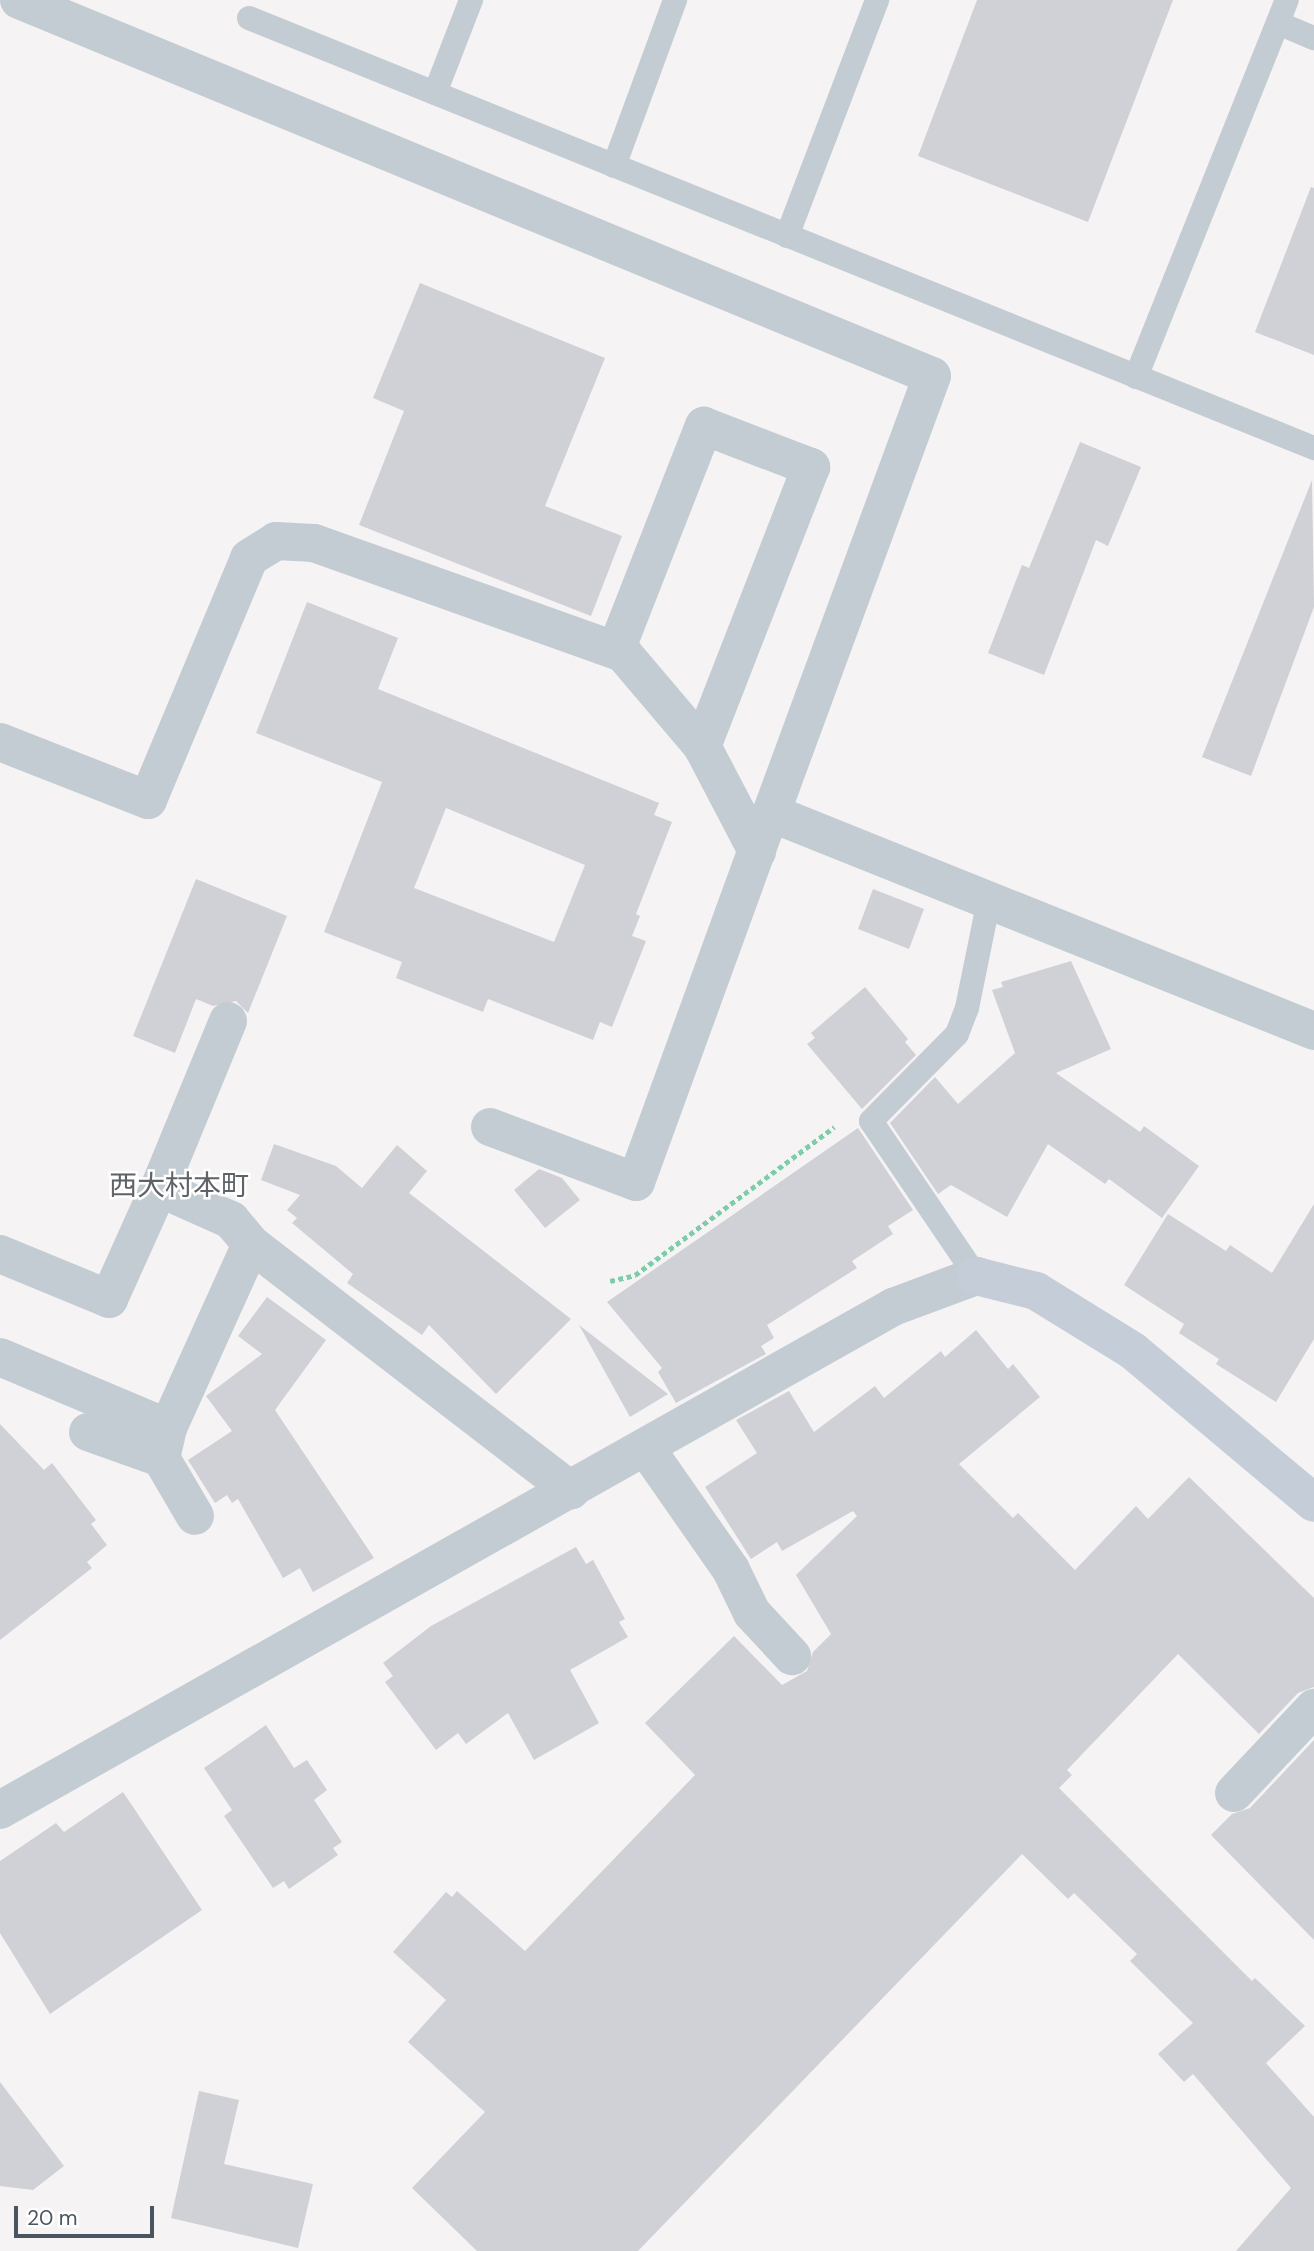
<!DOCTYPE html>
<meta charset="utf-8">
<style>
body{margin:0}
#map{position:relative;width:1314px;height:2251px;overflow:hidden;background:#f5f3f3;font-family:"DM Sans","Noto Sans JP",sans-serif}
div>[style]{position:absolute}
.building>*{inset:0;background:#d0d1d6}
.path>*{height:4.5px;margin-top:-2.25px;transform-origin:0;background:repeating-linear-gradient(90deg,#7ecca9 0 5px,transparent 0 8.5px)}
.lane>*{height:24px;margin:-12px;padding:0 12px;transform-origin:12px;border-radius:12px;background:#c4ccd3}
.street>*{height:38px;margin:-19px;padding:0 19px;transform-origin:19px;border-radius:19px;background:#c4ccd3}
.secondary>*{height:38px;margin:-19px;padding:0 19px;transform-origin:19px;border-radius:19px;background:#c5cdd8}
span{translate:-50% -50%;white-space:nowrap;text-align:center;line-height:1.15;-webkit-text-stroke:5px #fff;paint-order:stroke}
.quarter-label{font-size:28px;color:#5f6267}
.scale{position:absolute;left:14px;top:2206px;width:140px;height:32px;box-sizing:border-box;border:4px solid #4b555f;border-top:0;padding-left:9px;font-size:21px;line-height:24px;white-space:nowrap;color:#4b555f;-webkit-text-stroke:5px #fff;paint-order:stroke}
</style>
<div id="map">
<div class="building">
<i style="clip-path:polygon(977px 0,1173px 0,1088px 222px,918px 156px)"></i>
<i style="clip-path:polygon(1311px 187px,1314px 188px,1314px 355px,1255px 332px)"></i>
<i style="clip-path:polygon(420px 283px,605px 358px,545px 506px,622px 536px,591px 616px,359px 525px,404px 411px,373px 398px)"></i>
<i style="clip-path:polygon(1080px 442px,1141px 467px,1108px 546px,1096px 540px,1044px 675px,988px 653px,1022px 565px,1029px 568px)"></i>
<i style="clip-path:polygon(1312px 480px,1314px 607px,1251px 776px,1202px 757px)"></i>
<i style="clip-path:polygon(evenodd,307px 602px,398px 638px,378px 689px,659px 803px,654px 815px,672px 822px,636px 914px,640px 916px,632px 936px,646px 941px,612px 1027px,600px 1022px,593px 1040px,488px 999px,483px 1012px,396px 978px,402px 962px,324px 932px,382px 782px,256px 733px,307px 602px,446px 808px,585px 865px,554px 942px,414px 888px,446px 808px)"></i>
<i style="clip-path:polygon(196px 879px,287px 916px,248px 1013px,236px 1001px,213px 1006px,196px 999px,175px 1053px,133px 1036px)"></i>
<i style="clip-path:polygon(873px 889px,924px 909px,909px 949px,858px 929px)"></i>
<i style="clip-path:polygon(1071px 961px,1111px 1049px,1056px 1073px,1140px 1132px,1144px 1126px,1199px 1166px,1162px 1218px,1109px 1179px,1105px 1184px,1048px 1144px,1007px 1217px,951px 1185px,938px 1194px,890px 1123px,935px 1077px,958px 1104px,1015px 1053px,992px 990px,1003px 987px,1001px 982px)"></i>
<i style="clip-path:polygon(865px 987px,908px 1039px,905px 1042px,916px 1055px,862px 1109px,807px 1044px,815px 1038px,811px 1033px)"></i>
<i style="clip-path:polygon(858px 1128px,913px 1210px,888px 1226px,893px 1234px,852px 1261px,857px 1268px,767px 1325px,774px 1338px,761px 1346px,766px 1354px,676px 1403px,658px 1372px,662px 1368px,607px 1302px)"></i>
<i style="clip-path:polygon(274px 1144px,336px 1166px,362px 1188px,397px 1145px,427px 1171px,409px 1193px,571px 1319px,496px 1394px,429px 1325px,422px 1335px,347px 1283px,353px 1274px,292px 1223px,297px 1218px,287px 1210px,300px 1195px,261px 1180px)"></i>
<i style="clip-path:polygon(539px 1169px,562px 1178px,580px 1200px,545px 1228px,514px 1190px)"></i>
<i style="clip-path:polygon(1314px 1204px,1314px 1339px,1276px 1402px,1216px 1364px,1219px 1359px,1179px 1333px,1184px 1324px,1124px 1285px,1168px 1214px,1226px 1251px,1230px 1245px,1272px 1273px)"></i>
<i style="clip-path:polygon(267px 1297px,326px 1340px,275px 1410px,374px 1558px,313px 1592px,300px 1568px,283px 1578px,238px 1499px,232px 1503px,227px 1495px,215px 1503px,188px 1460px,232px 1431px,206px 1396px,262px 1354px,238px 1336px)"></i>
<i style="clip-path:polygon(579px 1325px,668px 1394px,630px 1417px)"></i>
<i style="clip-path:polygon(976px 1330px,1008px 1369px,1013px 1364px,1040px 1397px,959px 1464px,1013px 1518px,1018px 1513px,1075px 1570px,1136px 1506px,1148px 1519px,1189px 1477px,1314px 1598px,1314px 1687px,1298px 1693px,1259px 1734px,1178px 1654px,1067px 1770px,1072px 1775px,1059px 1788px,1252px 1981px,1255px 1978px,1305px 2026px,1266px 2063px,1314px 2117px,1314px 2251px,1236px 2251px,1291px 2188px,1193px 2074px,1184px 2082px,1158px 2054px,1193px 2023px,1130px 1961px,1137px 1954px,1074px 1893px,1068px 1899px,1022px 1854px,638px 2251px,477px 2251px,412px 2188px,485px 2112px,408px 2042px,446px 2000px,393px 1952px,446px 1892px,452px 1897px,457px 1891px,525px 1951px,695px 1775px,645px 1723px,734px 1636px,782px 1685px,807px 1671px,813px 1652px,831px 1634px,796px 1575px,857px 1516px,853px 1511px,782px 1551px,777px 1542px,751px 1559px,705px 1487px,757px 1453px,736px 1420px,789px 1391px,814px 1432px,875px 1386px,884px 1398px,941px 1351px,945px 1357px)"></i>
<i style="clip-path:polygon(0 1424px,44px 1470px,52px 1463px,96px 1520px,91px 1524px,107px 1545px,87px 1562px,92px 1568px,0 1640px)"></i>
<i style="clip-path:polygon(576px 1547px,586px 1564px,593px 1560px,625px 1619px,619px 1622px,628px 1637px,570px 1670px,599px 1723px,534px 1760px,508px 1713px,466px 1744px,458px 1733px,436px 1750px,385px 1682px,393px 1676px,383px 1663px,431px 1626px)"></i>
<i style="clip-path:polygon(266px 1725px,294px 1768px,307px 1760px,327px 1790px,314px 1800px,342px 1842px,333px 1848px,338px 1855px,289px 1889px,284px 1881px,273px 1888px,224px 1816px,232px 1810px,204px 1768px)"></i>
<i style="clip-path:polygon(1314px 1740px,1314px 1940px,1211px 1835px,1232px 1814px,1250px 1808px)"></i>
<i style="clip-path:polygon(123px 1792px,202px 1910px,50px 2014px,0 1933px,0 1861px,56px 1823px,64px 1832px)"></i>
<i style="clip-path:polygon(0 2082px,64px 2166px,33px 2190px,0 2186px)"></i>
<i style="clip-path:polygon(199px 2091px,239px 2100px,224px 2164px,313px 2184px,298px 2248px,171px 2218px)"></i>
</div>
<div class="path">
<i style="left:610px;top:1281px;width:26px;rotate:-13deg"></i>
<i style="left:635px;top:1275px;width:248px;rotate:-36.6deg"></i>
</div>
<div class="lane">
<i style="left:249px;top:18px;width:1149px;rotate:21.99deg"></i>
<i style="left:1278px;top:23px;width:39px;rotate:23deg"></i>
<i style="left:435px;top:93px;width:100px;rotate:-68.8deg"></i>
<i style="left:614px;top:166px;width:177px;rotate:-69.8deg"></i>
<i style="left:787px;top:236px;width:253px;rotate:-69.1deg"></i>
<i style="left:1136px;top:377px;width:406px;rotate:-68.2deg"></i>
<i style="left:976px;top:1276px;width:187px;rotate:-124.1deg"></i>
<i style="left:871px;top:1121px;width:122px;rotate:-45.3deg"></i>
<i style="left:957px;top:1034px;width:28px;rotate:-69deg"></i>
<i style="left:967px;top:1008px;width:110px;rotate:-78.5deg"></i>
</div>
<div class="street">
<i style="left:19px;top:0;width:987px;rotate:22.38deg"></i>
<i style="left:932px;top:376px;width:466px;rotate:110.2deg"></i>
<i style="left:771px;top:813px;width:585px;rotate:21.87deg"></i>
<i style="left:616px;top:650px;width:241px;rotate:-68.6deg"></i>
<i style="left:704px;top:426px;width:115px;rotate:21deg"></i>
<i style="left:811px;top:467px;width:300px;rotate:111.3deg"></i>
<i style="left:0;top:742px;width:159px;rotate:21.4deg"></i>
<i style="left:148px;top:800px;width:262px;rotate:-67.3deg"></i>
<i style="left:249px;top:558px;width:32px;rotate:-32deg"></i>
<i style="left:276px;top:541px;width:38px;rotate:3deg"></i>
<i style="left:314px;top:543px;width:328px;rotate:19.6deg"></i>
<i style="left:623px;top:653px;width:122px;rotate:49.7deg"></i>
<i style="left:702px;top:746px;width:119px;rotate:62.4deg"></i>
<i style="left:228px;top:1021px;width:181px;rotate:112.4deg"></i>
<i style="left:159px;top:1188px;width:79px;rotate:24deg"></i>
<i style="left:231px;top:1220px;width:31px;rotate:50deg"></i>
<i style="left:490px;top:1127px;width:156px;rotate:20.6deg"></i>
<i style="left:636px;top:1182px;width:377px;rotate:-70deg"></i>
<i style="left:0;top:1254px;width:118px;rotate:22.4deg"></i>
<i style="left:109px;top:1299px;width:122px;rotate:-65.8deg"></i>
<i style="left:0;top:1357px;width:182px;rotate:22.9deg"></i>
<i style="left:168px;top:1428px;width:202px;rotate:-65.7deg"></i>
<i style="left:251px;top:1244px;width:404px;rotate:37.6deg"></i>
<i style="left:168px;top:1428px;width:31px;rotate:103deg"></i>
<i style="left:161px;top:1458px;width:67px;rotate:59.6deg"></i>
<i style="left:88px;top:1432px;width:77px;rotate:19.6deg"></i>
<i style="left:646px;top:1448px;width:149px;rotate:55.1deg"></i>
<i style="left:731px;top:1570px;width:48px;rotate:64deg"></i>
<i style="left:752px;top:1613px;width:59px;rotate:47.1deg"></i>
<i style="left:1234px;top:1793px;width:117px;rotate:-46.7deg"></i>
<i style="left:0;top:1810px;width:1025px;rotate:-29.39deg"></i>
<i style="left:893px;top:1307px;width:89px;rotate:-20.5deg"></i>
</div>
<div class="secondary">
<i style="left:976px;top:1276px;width:62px;rotate:14deg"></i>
<i style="left:1036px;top:1291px;width:114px;rotate:31.7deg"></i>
<i style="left:1133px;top:1351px;width:236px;rotate:40deg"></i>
</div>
<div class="quarter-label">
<span style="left:179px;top:1186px">西大村本町</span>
</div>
<div class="scale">20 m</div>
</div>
